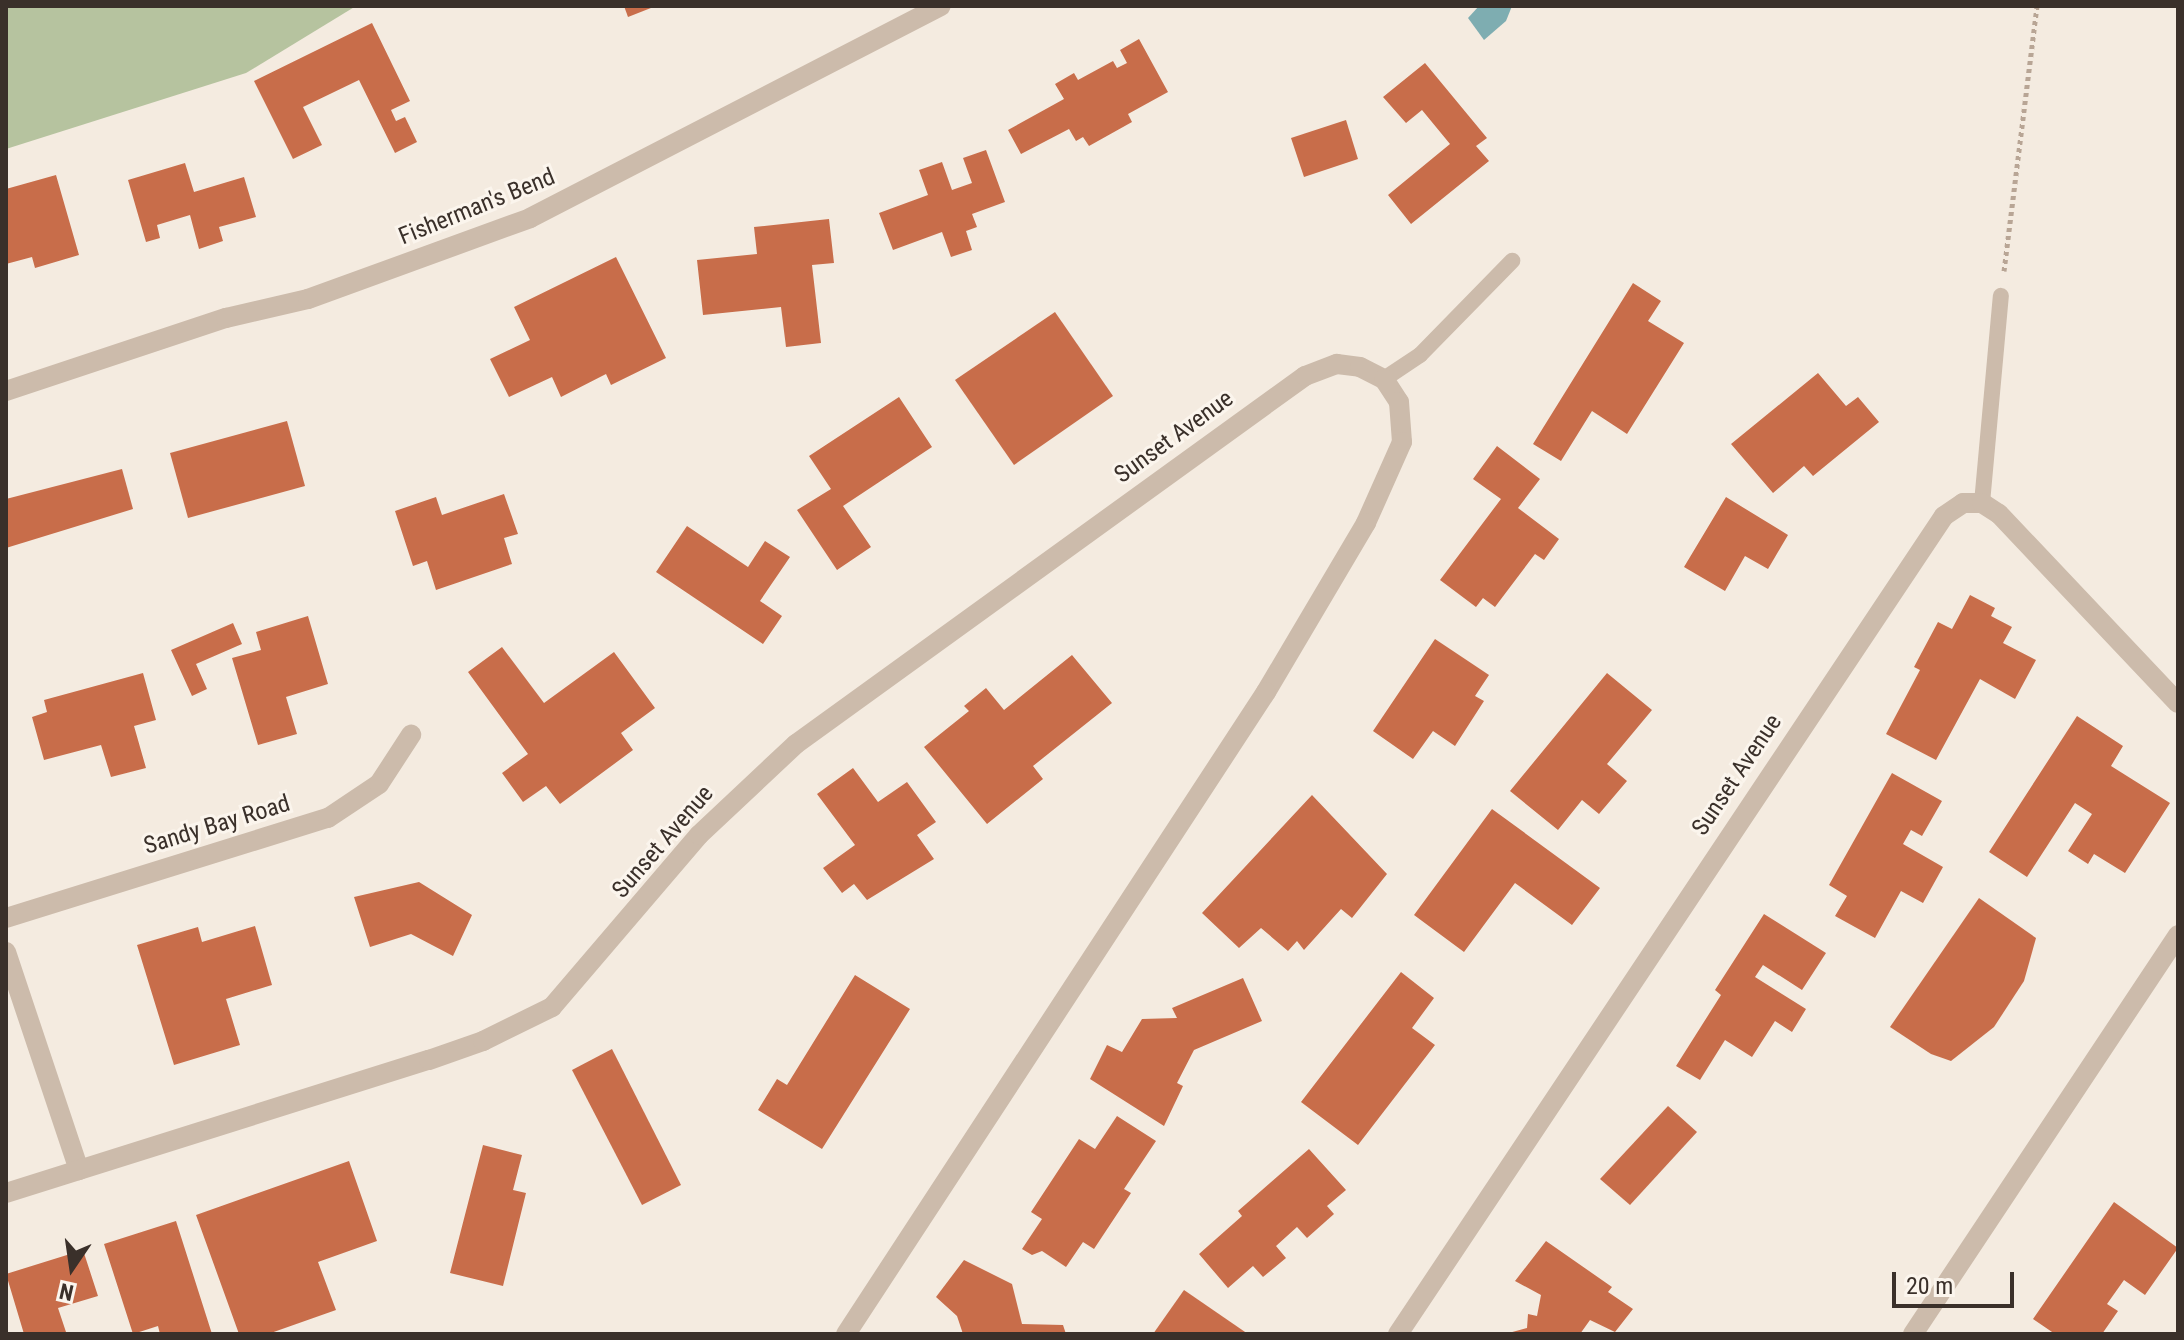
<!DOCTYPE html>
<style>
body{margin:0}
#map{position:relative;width:2184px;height:1340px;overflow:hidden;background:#f4ebe0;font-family:"Roboto Condensed",sans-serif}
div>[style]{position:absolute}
.green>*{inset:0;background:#b6c39f}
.water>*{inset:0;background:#7eadb1}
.building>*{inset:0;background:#c86d4a}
.path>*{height:5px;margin-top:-2.5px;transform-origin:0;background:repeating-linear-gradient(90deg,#b8a595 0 4px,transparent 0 8px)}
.lane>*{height:16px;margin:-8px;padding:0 8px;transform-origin:8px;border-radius:8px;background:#ccbbab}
.street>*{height:20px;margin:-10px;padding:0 10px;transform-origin:10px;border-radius:10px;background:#ccbbab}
span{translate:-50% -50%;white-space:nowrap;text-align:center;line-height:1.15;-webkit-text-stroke:6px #fbf5ed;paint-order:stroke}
.street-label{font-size:24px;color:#3a302a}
.frame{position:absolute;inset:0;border:8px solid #3a302a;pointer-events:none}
.north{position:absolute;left:32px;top:1228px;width:80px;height:80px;-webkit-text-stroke:6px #fbf5ed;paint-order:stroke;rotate:193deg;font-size:22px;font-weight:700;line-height:32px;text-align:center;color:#3a302a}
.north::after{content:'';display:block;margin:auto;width:28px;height:36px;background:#3a302a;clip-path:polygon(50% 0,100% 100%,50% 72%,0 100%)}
.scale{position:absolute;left:1892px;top:1272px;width:122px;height:36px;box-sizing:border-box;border:4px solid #3a302a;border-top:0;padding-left:10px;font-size:24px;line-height:28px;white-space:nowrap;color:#3a302a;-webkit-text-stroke:6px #fbf5ed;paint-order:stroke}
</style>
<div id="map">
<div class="green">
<i style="clip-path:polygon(6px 6px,356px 6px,246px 73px,6px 149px)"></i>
</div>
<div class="water">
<i style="clip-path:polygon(1479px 6px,1512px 6px,1506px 21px,1484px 40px,1468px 18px)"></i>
</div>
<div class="building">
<i style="clip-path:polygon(624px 6px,656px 6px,628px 17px)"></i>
<i style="clip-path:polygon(372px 23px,410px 101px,391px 110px,396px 121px,405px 117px,417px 142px,395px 153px,359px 80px,303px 107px,322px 145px,293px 159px,254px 81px)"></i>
<i style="clip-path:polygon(1139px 39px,1168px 92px,1128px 114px,1132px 122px,1089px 146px,1083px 137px,1076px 141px,1069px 129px,1021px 154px,1008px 130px,1064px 99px,1055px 84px,1074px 73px,1078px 80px,1113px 61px,1117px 68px,1127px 63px,1120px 50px)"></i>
<i style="clip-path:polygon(1425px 63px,1487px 138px,1476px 146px,1489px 161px,1411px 224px,1388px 195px,1450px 144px,1422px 110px,1406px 123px,1383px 97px)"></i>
<i style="clip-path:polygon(1346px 120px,1358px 159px,1304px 177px,1291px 138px)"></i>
<i style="clip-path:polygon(986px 150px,1005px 202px,972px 214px,977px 227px,966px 231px,972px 250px,951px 257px,942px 232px,893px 250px,879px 213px,928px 195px,919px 170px,942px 162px,952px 190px,972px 183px,963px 158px)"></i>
<i style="clip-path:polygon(185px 163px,194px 192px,244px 177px,256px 217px,219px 227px,223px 241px,199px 249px,190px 215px,157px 225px,160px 238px,146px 242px,128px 180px)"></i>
<i style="clip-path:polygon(56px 175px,79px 255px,35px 268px,32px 257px,6px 264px,6px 189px)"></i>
<i style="clip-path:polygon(829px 219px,834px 263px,812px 265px,821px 343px,786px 347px,781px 307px,703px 315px,697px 260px,757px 254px,754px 227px)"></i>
<i style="clip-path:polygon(616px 257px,666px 358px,611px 385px,606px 374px,561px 397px,552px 377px,509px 397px,490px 359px,530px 340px,514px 307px)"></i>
<i style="clip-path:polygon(1633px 283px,1661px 301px,1648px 321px,1684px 343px,1627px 434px,1592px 411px,1561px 461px,1533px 444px)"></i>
<i style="clip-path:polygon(1055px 312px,1113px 396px,1014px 465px,955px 380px)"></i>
<i style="clip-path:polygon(1818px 373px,1846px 406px,1858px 397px,1879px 422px,1813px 476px,1804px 466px,1773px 493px,1731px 444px)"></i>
<i style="clip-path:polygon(899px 397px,932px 447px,843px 506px,871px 547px,837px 570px,797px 510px,831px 489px,809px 456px)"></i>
<i style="clip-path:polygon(287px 421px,305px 486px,188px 518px,170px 453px)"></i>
<i style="clip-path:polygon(1497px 446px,1540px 479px,1518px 508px,1559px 539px,1544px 560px,1535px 554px,1495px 607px,1483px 598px,1476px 607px,1440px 580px,1501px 499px,1473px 479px)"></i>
<i style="clip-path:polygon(122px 469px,133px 509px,6px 548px,6px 499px)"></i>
<i style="clip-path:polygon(504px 494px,518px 534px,504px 538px,512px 564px,436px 590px,427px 561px,413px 566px,395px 511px,436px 497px,442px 515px)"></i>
<i style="clip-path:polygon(1726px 497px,1788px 535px,1768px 569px,1745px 556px,1725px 591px,1684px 567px)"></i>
<i style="clip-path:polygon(687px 526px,748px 567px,765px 541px,790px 557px,760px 601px,782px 616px,763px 644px,656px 572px)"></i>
<i style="clip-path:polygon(1970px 595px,1995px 608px,1991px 616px,2012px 627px,2003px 643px,2036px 660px,2015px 699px,1980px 679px,1936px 760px,1886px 734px,1920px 670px,1914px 667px,1938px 622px,1952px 629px)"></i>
<i style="clip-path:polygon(308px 616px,328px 684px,286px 697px,297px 734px,258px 745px,232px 658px,261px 650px,256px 632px)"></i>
<i style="clip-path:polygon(233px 623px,242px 644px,196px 664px,207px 689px,192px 696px,171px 650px)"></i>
<i style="clip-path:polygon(1435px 639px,1489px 675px,1475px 696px,1484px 701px,1455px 746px,1433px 731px,1413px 759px,1373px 731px)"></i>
<i style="clip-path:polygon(502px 647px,544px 703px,614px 652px,655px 708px,621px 733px,633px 750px,560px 804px,546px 786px,523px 802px,502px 773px,528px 754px,468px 672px)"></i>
<i style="clip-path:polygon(1072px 655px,1112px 703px,1033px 766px,1043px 779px,987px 824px,924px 747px,969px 711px,964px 706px,986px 688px,1004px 710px)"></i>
<i style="clip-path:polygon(143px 673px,156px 720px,134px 726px,146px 768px,111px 777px,101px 745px,44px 760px,32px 717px,47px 712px,44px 700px)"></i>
<i style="clip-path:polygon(1607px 673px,1652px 710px,1607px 764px,1627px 781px,1599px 814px,1582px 800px,1558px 830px,1510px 791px)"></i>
<i style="clip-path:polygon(2077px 716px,2123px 746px,2111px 766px,2170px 803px,2125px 873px,2094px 854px,2088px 864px,2068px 851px,2092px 814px,2075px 803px,2027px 877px,1989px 852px)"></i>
<i style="clip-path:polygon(853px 768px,878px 802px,907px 782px,936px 822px,917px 835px,934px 859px,867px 900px,854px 884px,842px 893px,823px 868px,855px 845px,817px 794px)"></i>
<i style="clip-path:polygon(1892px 773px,1942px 801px,1922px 836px,1911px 830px,1903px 844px,1943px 867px,1923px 903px,1901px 891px,1875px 938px,1835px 916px,1847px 896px,1829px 885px)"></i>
<i style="clip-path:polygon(1312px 795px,1387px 874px,1352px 918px,1341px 909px,1304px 950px,1297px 941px,1288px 951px,1261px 928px,1239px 948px,1202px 913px)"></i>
<i style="clip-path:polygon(1492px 809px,1600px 888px,1572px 925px,1515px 883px,1464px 952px,1414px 915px)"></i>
<i style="clip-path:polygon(419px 882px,472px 915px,453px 956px,411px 934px,370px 947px,354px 897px)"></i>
<i style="clip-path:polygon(1979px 898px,2036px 938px,2024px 981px,1994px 1027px,1951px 1061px,1931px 1054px,1890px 1027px)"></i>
<i style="clip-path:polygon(1764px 914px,1826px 953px,1802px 990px,1763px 965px,1755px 977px,1806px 1009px,1792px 1032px,1775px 1021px,1752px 1057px,1725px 1040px,1700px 1080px,1676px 1066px,1721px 995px,1715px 990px)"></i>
<i style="clip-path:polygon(255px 926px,272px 985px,226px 999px,240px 1045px,174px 1065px,137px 945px,198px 927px,202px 942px)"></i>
<i style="clip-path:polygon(1401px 972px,1434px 998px,1412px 1028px,1435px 1045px,1358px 1145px,1301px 1102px)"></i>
<i style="clip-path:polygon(855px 975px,910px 1009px,822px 1149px,758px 1110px,777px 1079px,787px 1085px)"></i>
<i style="clip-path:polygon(1243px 978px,1262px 1021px,1194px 1050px,1177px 1083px,1183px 1086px,1164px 1126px,1090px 1079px,1107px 1045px,1122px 1052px,1142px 1019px,1177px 1018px,1172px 1008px)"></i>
<i style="clip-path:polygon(612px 1049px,681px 1185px,642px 1205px,572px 1070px)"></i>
<i style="clip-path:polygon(1668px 1106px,1697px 1132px,1630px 1205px,1600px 1179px)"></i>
<i style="clip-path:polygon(1117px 1116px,1156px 1141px,1124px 1189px,1131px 1193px,1094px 1249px,1083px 1242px,1066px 1267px,1042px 1251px,1032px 1255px,1022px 1249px,1042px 1219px,1031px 1212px,1079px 1139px,1095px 1149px)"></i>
<i style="clip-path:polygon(483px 1145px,522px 1155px,513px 1190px,526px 1193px,503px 1286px,450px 1273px)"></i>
<i style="clip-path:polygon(1309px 1149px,1346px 1190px,1327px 1206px,1334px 1214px,1307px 1238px,1297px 1227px,1276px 1246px,1286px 1258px,1263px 1277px,1253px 1266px,1228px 1288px,1199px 1254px,1242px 1216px,1238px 1211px)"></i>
<i style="clip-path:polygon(349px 1161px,377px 1241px,318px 1262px,336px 1310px,268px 1334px,239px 1334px,196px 1215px)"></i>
<i style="clip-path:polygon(2114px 1202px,2178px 1248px,2145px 1295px,2124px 1280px,2107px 1304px,2118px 1311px,2102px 1334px,2055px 1334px,2033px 1319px)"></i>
<i style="clip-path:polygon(176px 1221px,212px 1334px,160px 1334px,158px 1326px,133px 1334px,104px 1244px)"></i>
<i style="clip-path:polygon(1546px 1241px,1612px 1287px,1608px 1292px,1633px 1309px,1615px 1332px,1590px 1320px,1580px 1334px,1505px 1334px,1527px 1328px,1528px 1314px,1537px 1316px,1541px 1295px,1515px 1281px)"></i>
<i style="clip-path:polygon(83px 1250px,98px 1296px,58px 1308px,66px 1332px,24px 1334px,6px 1274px)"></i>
<i style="clip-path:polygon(964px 1260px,1012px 1284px,1022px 1324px,1063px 1325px,1066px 1334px,963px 1334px,957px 1316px,936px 1297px)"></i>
<i style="clip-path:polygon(1184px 1290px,1248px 1334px,1153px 1334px)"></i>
</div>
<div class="path">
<i style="left:2004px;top:271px;width:267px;rotate:-82.9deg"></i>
</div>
<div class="lane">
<i style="left:1384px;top:379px;width:43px;rotate:-33.7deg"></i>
<i style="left:1420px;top:355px;width:132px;rotate:-45.6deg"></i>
<i style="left:1982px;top:503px;width:208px;rotate:-84.8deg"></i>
</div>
<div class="street">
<i style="left:6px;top:391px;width:232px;rotate:-18.4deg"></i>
<i style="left:226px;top:318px;width:84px;rotate:-13deg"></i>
<i style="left:308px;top:299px;width:236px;rotate:-20deg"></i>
<i style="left:530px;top:218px;width:462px;rotate:-27.3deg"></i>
<i style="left:6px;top:918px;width:337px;rotate:-17.3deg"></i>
<i style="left:328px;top:818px;width:61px;rotate:-33.7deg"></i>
<i style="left:379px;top:784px;width:59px;rotate:-56.9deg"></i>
<i style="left:6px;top:952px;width:230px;rotate:71.5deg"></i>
<i style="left:6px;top:1193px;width:443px;rotate:-17.5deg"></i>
<i style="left:429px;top:1060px;width:57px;rotate:-19.4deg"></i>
<i style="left:483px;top:1041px;width:77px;rotate:-26.2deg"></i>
<i style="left:552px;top:1007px;width:226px;rotate:-49.5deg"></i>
<i style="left:699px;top:835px;width:133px;rotate:-43.2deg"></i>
<i style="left:796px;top:744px;width:628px;rotate:-35.87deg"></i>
<i style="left:1305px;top:376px;width:34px;rotate:-21deg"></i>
<i style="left:1337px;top:364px;width:23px;rotate:7deg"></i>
<i style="left:1360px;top:367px;width:27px;rotate:27deg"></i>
<i style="left:1384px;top:379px;width:27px;rotate:57deg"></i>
<i style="left:1399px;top:402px;width:40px;rotate:85.7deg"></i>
<i style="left:1402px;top:442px;width:89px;rotate:114deg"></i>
<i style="left:1366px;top:523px;width:196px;rotate:120.6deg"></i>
<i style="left:1266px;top:692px;width:767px;rotate:123.19deg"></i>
<i style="left:1398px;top:1334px;width:983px;rotate:-56.28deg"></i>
<i style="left:1944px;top:516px;width:23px;rotate:-34deg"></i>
<i style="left:1963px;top:503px;width:19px"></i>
<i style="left:1982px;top:503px;width:20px;rotate:33deg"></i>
<i style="left:1999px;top:514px;width:260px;rotate:46.6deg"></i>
<i style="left:1913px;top:1334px;width:479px;rotate:-56.4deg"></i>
</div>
<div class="street-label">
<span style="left:477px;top:207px;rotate:-22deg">Fisherman's Bend</span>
<span style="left:1174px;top:437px;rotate:-36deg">Sunset Avenue</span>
<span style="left:1737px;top:775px;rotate:-56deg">Sunset Avenue</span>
<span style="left:217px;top:825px;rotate:-17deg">Sandy Bay Road</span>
<span style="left:663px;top:842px;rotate:-49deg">Sunset Avenue</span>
</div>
<div class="frame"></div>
<div class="north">N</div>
<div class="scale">20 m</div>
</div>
